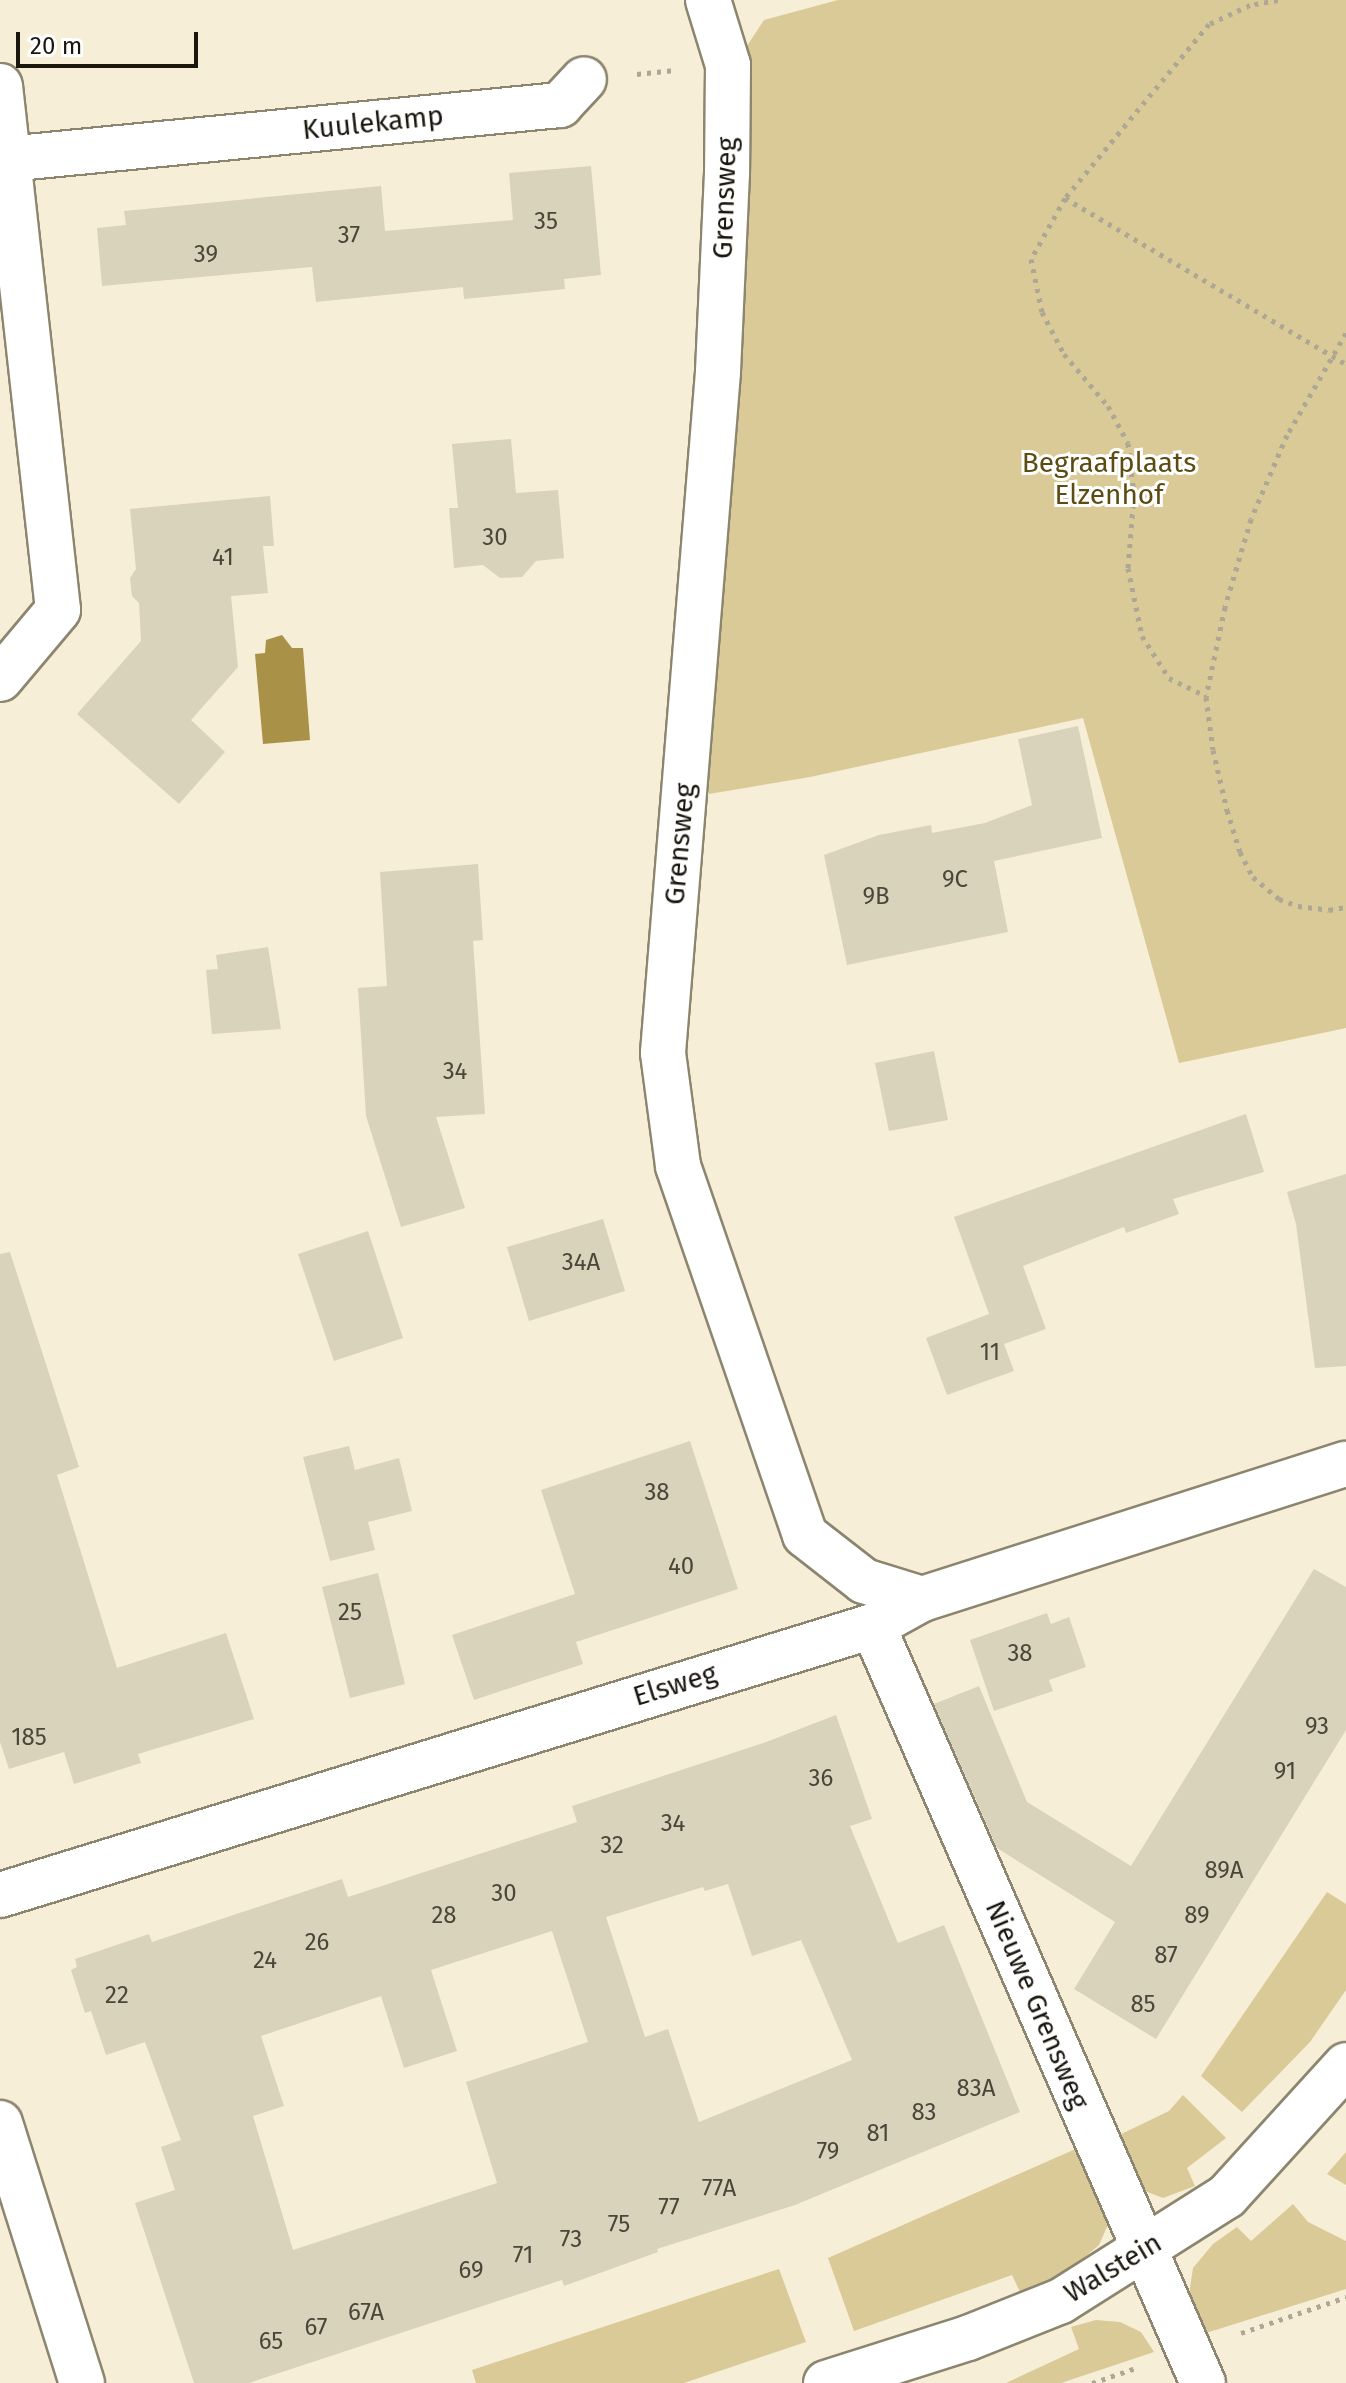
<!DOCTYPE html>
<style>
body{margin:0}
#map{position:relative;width:1346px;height:2383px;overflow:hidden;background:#f6eed6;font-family:"Fira Sans",sans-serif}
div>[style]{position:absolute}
.green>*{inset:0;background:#daca97}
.water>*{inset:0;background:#a99247}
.building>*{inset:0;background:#dad3bb}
.path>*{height:5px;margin-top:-2.5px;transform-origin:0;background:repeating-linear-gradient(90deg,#ada794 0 4px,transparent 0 10px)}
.roads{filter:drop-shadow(2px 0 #8c856f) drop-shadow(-2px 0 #8c856f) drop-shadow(0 2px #8c856f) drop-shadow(0 -2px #8c856f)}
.minor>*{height:44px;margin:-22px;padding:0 22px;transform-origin:22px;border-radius:22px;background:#fff}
span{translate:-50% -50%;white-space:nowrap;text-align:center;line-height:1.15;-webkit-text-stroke:6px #fff;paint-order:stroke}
.number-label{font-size:24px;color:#4a4639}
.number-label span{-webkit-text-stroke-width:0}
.street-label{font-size:28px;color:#1a170e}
.park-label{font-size:28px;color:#5c4c11}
.scale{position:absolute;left:16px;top:32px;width:182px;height:36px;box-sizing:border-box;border:4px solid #1a170e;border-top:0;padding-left:10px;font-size:24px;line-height:28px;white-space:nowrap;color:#1a170e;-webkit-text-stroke:6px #fff;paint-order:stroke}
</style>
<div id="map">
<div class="green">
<i style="clip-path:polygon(838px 0,1346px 0,1346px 1028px,1179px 1063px,1083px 718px,810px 777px,709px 794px,713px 516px,743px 52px,764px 20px)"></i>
<i style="clip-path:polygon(1327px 1892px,1346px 1904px,1346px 1990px,1310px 2042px,1242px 2112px,1201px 2076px)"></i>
<i style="clip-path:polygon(1183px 2095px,1226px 2138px,1187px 2168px,1195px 2186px,1163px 2198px,1132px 2186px,1113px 2138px,1169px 2111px)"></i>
<i style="clip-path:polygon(1080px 2147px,1110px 2220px,1099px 2245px,1069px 2270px,1021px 2294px,1012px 2275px,854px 2331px,828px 2258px)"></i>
<i style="clip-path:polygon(1346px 2152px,1346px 2185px,1327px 2174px)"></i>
<i style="clip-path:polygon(1293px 2204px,1308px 2222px,1346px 2241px,1346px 2289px,1206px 2333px,1189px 2295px,1193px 2268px,1213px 2244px,1237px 2227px,1251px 2241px)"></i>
<i style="clip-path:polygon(779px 2269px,806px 2342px,684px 2383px,476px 2383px,472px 2370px)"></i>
<i style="clip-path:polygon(1096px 2320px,1120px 2322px,1141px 2332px,1154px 2352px,1061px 2383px,1006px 2383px,1079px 2349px,1071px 2327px)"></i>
</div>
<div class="water">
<i style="clip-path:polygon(282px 635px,292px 648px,303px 648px,310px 740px,263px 744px,255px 654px,265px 653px,266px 640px)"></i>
</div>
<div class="building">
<i style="clip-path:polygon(591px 166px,601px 275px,564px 279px,565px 289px,464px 299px,463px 287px,316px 302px,312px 267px,102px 286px,97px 228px,126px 225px,124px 211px,381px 186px,385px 231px,513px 220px,509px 173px)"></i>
<i style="clip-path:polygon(511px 439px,516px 493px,558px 490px,564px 558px,536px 561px,522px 577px,500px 578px,483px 565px,454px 568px,449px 508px,458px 508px,452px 444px)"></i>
<i style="clip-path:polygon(270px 496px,274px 546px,263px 546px,268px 593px,231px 596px,238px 667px,191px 720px,225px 752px,179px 804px,77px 714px,141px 641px,139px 603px,132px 596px,130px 578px,136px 569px,130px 509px)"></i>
<i style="clip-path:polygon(1078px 726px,1102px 838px,994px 861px,1008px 932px,847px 965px,824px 855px,879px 835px,931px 825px,932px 833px,985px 823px,1032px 805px,1018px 739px)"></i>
<i style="clip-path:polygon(478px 864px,483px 940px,473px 941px,485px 1114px,436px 1117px,465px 1208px,401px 1227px,366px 1116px,358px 988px,387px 986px,380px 872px)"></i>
<i style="clip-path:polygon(268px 947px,281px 1029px,212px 1034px,206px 970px,218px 969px,216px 955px)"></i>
<i style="clip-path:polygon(934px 1051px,948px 1120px,889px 1131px,875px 1063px)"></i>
<i style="clip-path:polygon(1246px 1114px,1264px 1172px,1173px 1199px,1179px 1214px,1126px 1233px,1124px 1227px,1023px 1266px,1046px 1329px,1004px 1344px,1014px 1371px,947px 1395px,926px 1338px,989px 1314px,954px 1217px)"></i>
<i style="clip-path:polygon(1346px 1174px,1346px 1366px,1315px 1368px,1296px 1224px,1287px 1192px)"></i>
<i style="clip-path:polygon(603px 1219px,625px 1291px,529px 1321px,507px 1247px)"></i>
<i style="clip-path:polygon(368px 1231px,403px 1338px,334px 1361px,298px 1254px)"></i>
<i style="clip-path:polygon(10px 1252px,79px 1467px,57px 1475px,117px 1668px,226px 1633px,254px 1719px,138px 1754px,141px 1763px,74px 1784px,64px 1752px,9px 1769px,0 1742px,0 1254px)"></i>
<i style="clip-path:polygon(690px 1441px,738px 1589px,576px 1642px,583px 1664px,474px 1700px,452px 1635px,575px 1594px,541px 1490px)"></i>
<i style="clip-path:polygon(349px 1446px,355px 1470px,399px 1458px,412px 1511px,368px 1522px,375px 1550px,330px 1561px,303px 1457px)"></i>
<i style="clip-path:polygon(1314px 1569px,1346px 1587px,1346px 1730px,1156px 2039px,1074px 1989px,1115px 1922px,997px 1848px,934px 1704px,979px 1686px,1027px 1802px,1131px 1866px)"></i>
<i style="clip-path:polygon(378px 1573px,405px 1684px,350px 1698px,322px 1587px)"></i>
<i style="clip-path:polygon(1047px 1613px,1051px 1624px,1069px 1617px,1086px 1667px,1049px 1680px,1053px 1691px,994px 1711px,970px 1640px)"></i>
<i style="clip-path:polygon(evenodd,836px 1715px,872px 1819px,850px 1826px,898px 1943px,944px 1925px,1020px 2112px,795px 2205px,657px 2249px,658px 2252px,564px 2286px,562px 2280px,249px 2383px,194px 2383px,135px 2203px,175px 2190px,161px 2147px,181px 2140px,145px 2042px,106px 2055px,91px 2011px,85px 2013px,71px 1970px,77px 1967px,75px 1959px,149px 1934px,152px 1942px,342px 1879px,348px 1897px,577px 1822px,572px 1806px,766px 1742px,836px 1715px,728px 1884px,752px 1956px,801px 1940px,852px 2060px,699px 2122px,668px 2029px,645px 2037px,606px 1917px,703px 1887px,705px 1891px,728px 1884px,836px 1715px,552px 1931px,588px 2042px,466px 2082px,497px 2183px,293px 2250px,253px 2116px,284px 2106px,261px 2036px,381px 1996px,404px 2068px,457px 2051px,431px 1970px,552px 1931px)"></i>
</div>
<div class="path">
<i style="left:1278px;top:0;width:28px;rotate:170deg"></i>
<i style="left:1250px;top:5px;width:45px;rotate:155.1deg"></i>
<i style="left:1209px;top:24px;width:226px;rotate:129.6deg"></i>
<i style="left:1065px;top:198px;width:326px;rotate:30.6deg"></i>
<i style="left:637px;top:74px;width:38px;rotate:-6deg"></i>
<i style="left:1065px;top:198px;width:70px;rotate:119.1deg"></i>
<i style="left:1031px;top:259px;width:54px;rotate:78.3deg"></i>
<i style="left:1042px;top:312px;width:47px;rotate:62.4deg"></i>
<i style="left:1064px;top:354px;width:68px;rotate:49.8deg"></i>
<i style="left:1108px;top:406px;width:42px;rotate:61.6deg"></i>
<i style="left:1128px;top:443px;width:51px;rotate:83.3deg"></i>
<i style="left:1134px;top:494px;width:74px;rotate:94.6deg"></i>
<i style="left:1128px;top:568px;width:69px;rotate:78.4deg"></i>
<i style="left:1142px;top:636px;width:50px;rotate:57.3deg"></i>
<i style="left:1169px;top:678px;width:41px;rotate:25.9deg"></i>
<i style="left:1346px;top:333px;width:118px;rotate:120deg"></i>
<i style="left:1287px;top:435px;width:91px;rotate:113.2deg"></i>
<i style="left:1251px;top:519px;width:92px;rotate:106.5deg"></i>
<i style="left:1225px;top:607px;width:92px;rotate:101.9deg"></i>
<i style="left:1206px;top:697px;width:53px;rotate:82.5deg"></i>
<i style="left:1213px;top:750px;width:62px;rotate:76.9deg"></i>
<i style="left:1227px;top:810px;width:44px;rotate:72.8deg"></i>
<i style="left:1240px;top:852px;width:28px;rotate:63deg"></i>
<i style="left:1253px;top:877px;width:34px;rotate:40deg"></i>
<i style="left:1279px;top:899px;width:20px;rotate:20deg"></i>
<i style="left:1298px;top:906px;width:31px;rotate:7deg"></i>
<i style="left:1329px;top:910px;width:17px;rotate:-10deg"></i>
<i style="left:1241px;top:2333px;width:111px;rotate:-18.9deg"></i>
<i style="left:1092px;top:2383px;width:46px;rotate:-18.8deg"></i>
</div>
<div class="roads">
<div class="minor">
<i style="left:708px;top:0;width:68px;rotate:72.9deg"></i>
<i style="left:728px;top:65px;width:108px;rotate:90.5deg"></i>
<i style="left:727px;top:173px;width:199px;rotate:92.6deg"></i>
<i style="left:718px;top:372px;width:683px;rotate:94.62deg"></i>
<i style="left:663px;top:1053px;width:114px;rotate:82.4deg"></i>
<i style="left:678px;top:1166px;width:390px;rotate:71deg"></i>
<i style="left:805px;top:1535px;width:75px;rotate:37.9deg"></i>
<i style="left:864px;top:1581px;width:61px;rotate:17.2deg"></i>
<i style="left:0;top:86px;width:527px;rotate:83.68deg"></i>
<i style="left:58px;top:610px;width:90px;rotate:130deg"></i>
<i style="left:7px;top:159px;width:556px;rotate:-5.58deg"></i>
<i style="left:560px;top:105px;width:35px;rotate:-47deg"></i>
<i style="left:873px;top:1626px;width:826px;rotate:66.45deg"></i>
<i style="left:0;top:1895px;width:914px;rotate:-17.13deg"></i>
<i style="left:873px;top:1626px;width:56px;rotate:-28.9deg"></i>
<i style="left:922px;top:1599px;width:445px;rotate:-17.7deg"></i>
<i style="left:0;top:2123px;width:273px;rotate:72.5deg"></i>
<i style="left:826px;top:2383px;width:149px;rotate:-17.6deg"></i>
<i style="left:968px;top:2338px;width:100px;rotate:-21.7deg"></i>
<i style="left:1061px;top:2301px;width:196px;rotate:-32.3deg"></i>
<i style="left:1227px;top:2196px;width:177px;rotate:-47.7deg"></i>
</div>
</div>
<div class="number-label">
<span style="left:546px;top:222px">35</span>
<span style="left:349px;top:236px">37</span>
<span style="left:206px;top:255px">39</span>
<span style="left:495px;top:538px">30</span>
<span style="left:223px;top:558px">41</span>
<span style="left:955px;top:880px">9C</span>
<span style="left:876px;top:897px">9B</span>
<span style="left:455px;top:1072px">34</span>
<span style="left:581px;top:1263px">34A</span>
<span style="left:990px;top:1353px">11</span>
<span style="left:657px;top:1493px">38</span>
<span style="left:681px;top:1567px">40</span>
<span style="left:350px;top:1613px">25</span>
<span style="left:1020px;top:1654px">38</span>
<span style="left:1317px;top:1727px">93</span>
<span style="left:29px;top:1738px">185</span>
<span style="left:1285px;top:1772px">91</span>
<span style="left:821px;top:1779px">36</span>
<span style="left:673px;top:1824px">34</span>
<span style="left:612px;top:1846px">32</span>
<span style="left:1224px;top:1871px">89A</span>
<span style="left:504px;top:1894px">30</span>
<span style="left:444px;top:1916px">28</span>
<span style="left:1197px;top:1916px">89</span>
<span style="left:317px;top:1943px">26</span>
<span style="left:1166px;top:1956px">87</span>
<span style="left:265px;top:1961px">24</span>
<span style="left:117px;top:1996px">22</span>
<span style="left:1143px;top:2005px">85</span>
<span style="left:976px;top:2089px">83A</span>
<span style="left:924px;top:2113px">83</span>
<span style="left:878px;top:2134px">81</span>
<span style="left:828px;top:2152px">79</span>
<span style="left:719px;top:2189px">77A</span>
<span style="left:669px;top:2208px">77</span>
<span style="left:619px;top:2225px">75</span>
<span style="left:571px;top:2240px">73</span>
<span style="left:523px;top:2256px">71</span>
<span style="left:471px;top:2271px">69</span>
<span style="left:366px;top:2313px">67A</span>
<span style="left:316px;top:2328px">67</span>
<span style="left:271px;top:2342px">65</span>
</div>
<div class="street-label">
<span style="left:373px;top:123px;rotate:-6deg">Kuulekamp</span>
<span style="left:725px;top:198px;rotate:-88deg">Grensweg</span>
<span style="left:680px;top:844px;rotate:-85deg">Grensweg</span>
<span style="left:675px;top:1685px;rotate:-17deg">Elsweg</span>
<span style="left:1037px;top:2005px;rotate:67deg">Nieuwe Grensweg</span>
<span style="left:1113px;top:2268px;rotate:-31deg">Walstein</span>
</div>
<div class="park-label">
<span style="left:1109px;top:479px">Begraafplaats<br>Elzenhof</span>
</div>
<div class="scale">20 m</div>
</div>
